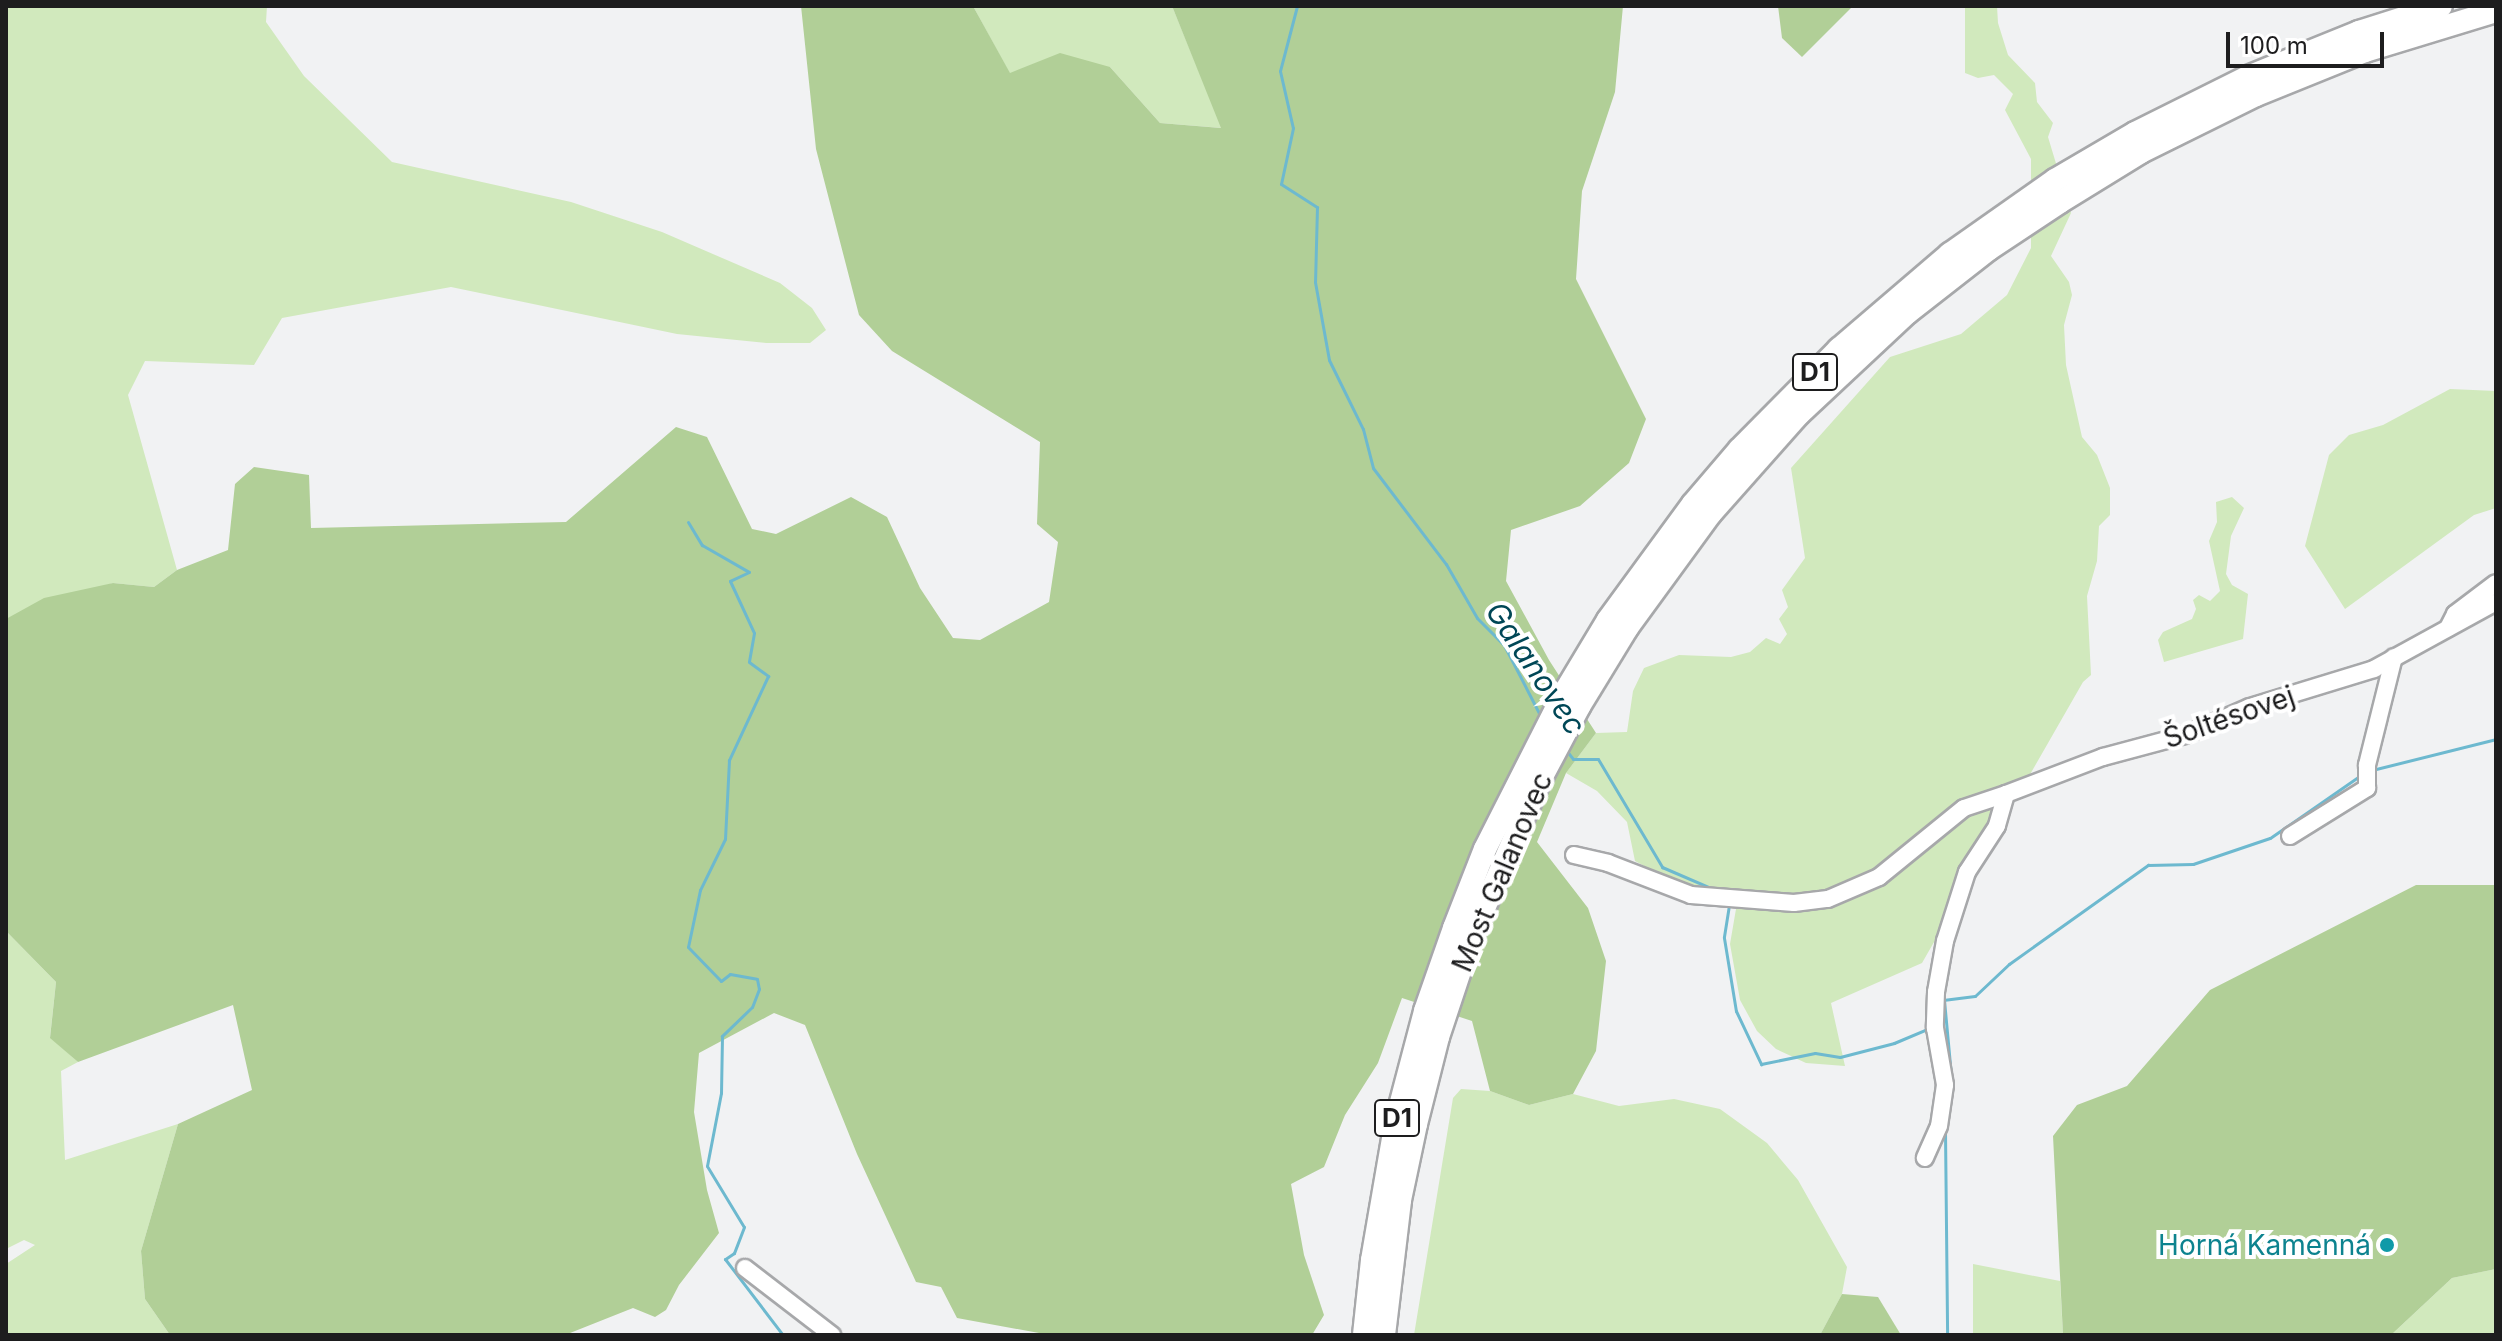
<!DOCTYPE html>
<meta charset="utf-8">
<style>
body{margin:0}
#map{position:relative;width:2502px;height:1341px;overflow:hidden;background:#f1f2f3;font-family:Inter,sans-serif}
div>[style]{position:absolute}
.green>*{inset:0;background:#d1e9bd}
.forest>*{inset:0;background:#b1cf97}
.stream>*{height:3px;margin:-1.5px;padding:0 1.5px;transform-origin:1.5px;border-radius:1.5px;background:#6db9cf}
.roads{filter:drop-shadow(2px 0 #a7a8aa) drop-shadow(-2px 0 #a7a8aa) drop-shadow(0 2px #a7a8aa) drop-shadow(0 -2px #a7a8aa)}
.minor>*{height:16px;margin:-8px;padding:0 8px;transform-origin:8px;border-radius:8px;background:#fff}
.highway>*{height:22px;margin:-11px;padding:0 11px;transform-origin:11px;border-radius:11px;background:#fff}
.dots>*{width:22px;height:22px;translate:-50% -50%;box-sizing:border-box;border:4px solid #fff;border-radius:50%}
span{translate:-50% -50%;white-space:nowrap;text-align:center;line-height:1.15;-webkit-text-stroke:8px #fff;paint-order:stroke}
.shield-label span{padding:2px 6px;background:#fff;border:2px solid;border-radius:6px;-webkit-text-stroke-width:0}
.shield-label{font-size:26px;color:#1d1d1e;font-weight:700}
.street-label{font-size:28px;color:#1d1d1e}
.culture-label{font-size:28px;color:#0d838f}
.right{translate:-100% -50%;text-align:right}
.water-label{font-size:30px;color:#004756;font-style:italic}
.frame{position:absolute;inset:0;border:8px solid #1d1d1e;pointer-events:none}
.scale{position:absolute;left:2226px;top:32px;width:158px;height:36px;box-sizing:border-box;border:4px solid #1d1d1e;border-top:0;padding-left:10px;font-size:24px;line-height:28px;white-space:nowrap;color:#1d1d1e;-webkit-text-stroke:6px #fff;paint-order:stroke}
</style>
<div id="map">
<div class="green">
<i style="clip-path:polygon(6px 6px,267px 6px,266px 22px,304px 76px,392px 162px,571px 202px,662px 232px,780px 283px,812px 308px,826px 330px,810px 343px,766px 343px,677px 334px,451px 287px,282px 318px,254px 365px,145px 361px,128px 395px,177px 570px,154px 587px,113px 583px,6px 619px)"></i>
<i style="clip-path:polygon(973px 6px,1172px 6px,1222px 128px,1160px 123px,1110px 67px,1010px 74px)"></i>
<i style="clip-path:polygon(1965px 6px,1997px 6px,1998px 23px,2008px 55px,2035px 83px,2037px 102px,2053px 123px,2048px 137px,2071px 213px,2051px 256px,2069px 282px,2072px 295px,2064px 325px,2066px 365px,2082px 437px,2097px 455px,2110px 488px,2110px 515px,2099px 526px,2097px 561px,2087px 596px,2091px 675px,2083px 682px,1922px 963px,1831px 1003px,1845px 1066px,1806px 1063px,1776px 1049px,1757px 1031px,1740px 1000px,1730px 944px,1736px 909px,1707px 892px,1691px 891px,1635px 861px,1627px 822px,1597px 791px,1566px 773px,1596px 733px,1627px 732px,1633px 691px,1644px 668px,1679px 655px,1731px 657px,1750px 652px,1766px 638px,1780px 644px,1787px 634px,1779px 619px,1788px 607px,1782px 590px,1805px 558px,1791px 468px,1890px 357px,1961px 334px,2007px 295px,2031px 248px,2031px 159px,2005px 110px,2013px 94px,1994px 75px,1978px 78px,1965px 73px)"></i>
<i style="clip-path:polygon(2450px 389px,2496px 391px,2496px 508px,2474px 515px,2345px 609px,2305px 546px,2329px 455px,2349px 435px,2383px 425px)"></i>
<i style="clip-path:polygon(2232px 497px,2244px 508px,2231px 536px,2226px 574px,2232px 585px,2248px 594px,2243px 639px,2164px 662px,2158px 640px,2163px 632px,2192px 619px,2196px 609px,2193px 600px,2199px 595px,2210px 601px,2220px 591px,2209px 541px,2217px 522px,2216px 502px)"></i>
<i style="clip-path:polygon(6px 931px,56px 982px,50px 1037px,78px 1062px,61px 1071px,65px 1160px,178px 1124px,141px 1251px,145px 1299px,170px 1335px,6px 1335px,6px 1264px,35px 1245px,24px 1240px,6px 1249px)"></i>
<i style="clip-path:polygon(1461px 1089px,1490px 1091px,1529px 1105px,1573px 1094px,1619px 1106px,1674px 1099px,1720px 1109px,1767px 1143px,1798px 1180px,1847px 1267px,1842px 1294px,1820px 1335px,1414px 1335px,1453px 1098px)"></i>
<i style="clip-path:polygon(1973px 1264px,2060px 1281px,2063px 1335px,1973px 1335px)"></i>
<i style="clip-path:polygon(2496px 1269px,2496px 1335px,2391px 1335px,2452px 1278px)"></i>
</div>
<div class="forest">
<i style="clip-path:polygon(801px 6px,973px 6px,1010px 73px,1060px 53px,1110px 67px,1160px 123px,1221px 128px,1172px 6px,1623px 6px,1615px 92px,1582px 191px,1576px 279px,1646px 419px,1629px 463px,1580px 506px,1511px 530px,1506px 581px,1549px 660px,1596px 733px,1566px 773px,1537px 842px,1588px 908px,1606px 961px,1596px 1051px,1573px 1094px,1529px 1105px,1490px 1091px,1472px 1021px,1402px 998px,1378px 1063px,1345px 1115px,1324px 1167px,1291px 1184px,1304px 1255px,1324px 1315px,1312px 1335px,1050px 1335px,957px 1318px,941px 1287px,916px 1282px,857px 1154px,805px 1025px,774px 1013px,699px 1053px,694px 1112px,707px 1190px,719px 1233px,679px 1285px,666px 1310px,655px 1317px,633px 1308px,565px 1335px,170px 1335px,145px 1299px,141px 1251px,178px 1124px,252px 1090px,233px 1005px,78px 1062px,50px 1038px,56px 982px,6px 931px,6px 619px,44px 598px,113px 583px,154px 587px,177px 570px,228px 550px,235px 484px,254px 467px,309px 475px,311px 528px,566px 522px,676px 427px,707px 437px,752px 529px,776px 534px,851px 497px,887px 517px,920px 588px,953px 638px,980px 640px,1049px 602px,1058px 542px,1037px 524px,1040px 442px,892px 351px,859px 315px,816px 149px)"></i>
<i style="clip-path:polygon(1778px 6px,1853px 6px,1802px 57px,1782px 38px)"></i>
<i style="clip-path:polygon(2416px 885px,2496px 885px,2496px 1269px,2452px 1278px,2391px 1335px,2063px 1335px,2053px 1136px,2077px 1105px,2127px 1086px,2210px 990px)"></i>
<i style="clip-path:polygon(1842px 1294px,1878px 1297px,1901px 1335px,1820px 1335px)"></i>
</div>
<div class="stream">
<i style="left:1297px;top:6px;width:67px;rotate:104.7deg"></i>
<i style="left:1280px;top:71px;width:58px;rotate:77.2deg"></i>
<i style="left:1293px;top:128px;width:57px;rotate:102.1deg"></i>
<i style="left:1281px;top:184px;width:43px;rotate:32.6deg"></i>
<i style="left:1317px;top:207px;width:75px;rotate:91.5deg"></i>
<i style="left:1315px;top:282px;width:79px;rotate:79.8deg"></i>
<i style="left:1329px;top:360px;width:77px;rotate:63.8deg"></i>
<i style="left:1363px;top:429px;width:40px;rotate:75.6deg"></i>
<i style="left:1373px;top:468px;width:121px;rotate:52.8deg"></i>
<i style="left:1446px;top:564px;width:62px;rotate:60.1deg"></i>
<i style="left:1477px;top:618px;width:38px;rotate:45deg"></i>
<i style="left:1504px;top:645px;width:83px;rotate:62.8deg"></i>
<i style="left:688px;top:522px;width:27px;rotate:59deg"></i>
<i style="left:702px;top:545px;width:54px;rotate:29.9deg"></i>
<i style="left:749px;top:572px;width:21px;rotate:155deg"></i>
<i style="left:730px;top:581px;width:57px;rotate:65.2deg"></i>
<i style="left:754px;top:633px;width:29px;rotate:100deg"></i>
<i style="left:749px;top:662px;width:24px;rotate:36deg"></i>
<i style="left:768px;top:676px;width:93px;rotate:114.9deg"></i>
<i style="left:729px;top:760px;width:79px;rotate:92.9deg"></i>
<i style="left:725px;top:839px;width:57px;rotate:116.1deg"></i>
<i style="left:700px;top:890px;width:58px;rotate:101.9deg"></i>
<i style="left:688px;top:947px;width:47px;rotate:45.9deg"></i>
<i style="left:721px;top:981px;width:11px;rotate:-38deg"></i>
<i style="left:730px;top:974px;width:27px;rotate:10deg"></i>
<i style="left:757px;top:979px;width:10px;rotate:79deg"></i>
<i style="left:759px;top:989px;width:19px;rotate:111deg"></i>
<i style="left:752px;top:1007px;width:42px;rotate:136deg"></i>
<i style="left:722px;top:1036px;width:57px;rotate:91deg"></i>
<i style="left:721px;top:1093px;width:74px;rotate:100.9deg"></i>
<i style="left:707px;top:1166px;width:71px;rotate:58.8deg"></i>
<i style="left:744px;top:1227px;width:28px;rotate:111deg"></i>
<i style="left:734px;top:1253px;width:11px;rotate:146deg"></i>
<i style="left:725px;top:1259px;width:96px;rotate:52.7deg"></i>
<i style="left:1566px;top:750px;width:11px;rotate:52deg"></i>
<i style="left:1573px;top:759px;width:25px"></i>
<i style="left:1598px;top:759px;width:126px;rotate:59.3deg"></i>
<i style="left:1662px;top:867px;width:56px;rotate:23.3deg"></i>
<i style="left:2372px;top:770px;width:128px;rotate:-14deg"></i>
<i style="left:1729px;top:905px;width:33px;rotate:99deg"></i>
<i style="left:1724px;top:938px;width:74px;rotate:80.7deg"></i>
<i style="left:1736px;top:1011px;width:59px;rotate:64.7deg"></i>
<i style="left:1761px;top:1064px;width:55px;rotate:-11.5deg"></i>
<i style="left:1815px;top:1053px;width:25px;rotate:9deg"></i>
<i style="left:1840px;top:1057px;width:56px;rotate:-14.5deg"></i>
<i style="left:1894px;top:1043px;width:39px;rotate:-23deg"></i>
<i style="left:1943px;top:1000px;width:32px;rotate:-7deg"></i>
<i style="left:1975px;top:996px;width:47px;rotate:-43.3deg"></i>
<i style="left:2009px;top:964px;width:171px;rotate:-35.5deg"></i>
<i style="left:2148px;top:865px;width:45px;rotate:-1.3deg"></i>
<i style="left:2193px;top:864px;width:81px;rotate:-18.7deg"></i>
<i style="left:2270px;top:838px;width:111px;rotate:-34.7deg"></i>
<i style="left:1944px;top:1000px;width:76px;rotate:84.7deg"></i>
<i style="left:1945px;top:1131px;width:204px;rotate:89.4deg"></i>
</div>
<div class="roads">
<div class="minor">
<i style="left:2448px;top:628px;width:16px;rotate:-63deg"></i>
<i style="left:2455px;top:614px;width:51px;rotate:-37.1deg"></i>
<i style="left:2006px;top:794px;width:104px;rotate:-20.9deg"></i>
<i style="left:2103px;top:757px;width:85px;rotate:-15deg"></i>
<i style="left:2185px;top:735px;width:71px;rotate:-23.3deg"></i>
<i style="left:2250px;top:707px;width:130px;rotate:-17deg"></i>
<i style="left:2374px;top:669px;width:139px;rotate:-28.8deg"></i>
<i style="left:2290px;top:836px;width:91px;rotate:-31.9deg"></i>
<i style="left:2367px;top:788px;width:23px;rotate:-90deg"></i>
<i style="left:2367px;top:765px;width:111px;rotate:-76deg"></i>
<i style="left:1574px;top:855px;width:35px;rotate:13deg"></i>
<i style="left:1608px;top:863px;width:89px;rotate:21.1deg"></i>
<i style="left:1691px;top:895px;width:103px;rotate:4.4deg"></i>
<i style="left:1794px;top:903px;width:34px;rotate:-7deg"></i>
<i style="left:1828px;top:899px;width:56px;rotate:-23.3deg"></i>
<i style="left:1879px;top:877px;width:109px;rotate:-39.1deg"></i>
<i style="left:1964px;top:808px;width:44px;rotate:-18.4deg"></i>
<i style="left:2006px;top:794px;width:33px;rotate:106deg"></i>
<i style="left:1997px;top:826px;width:55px;rotate:123.1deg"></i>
<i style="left:1967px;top:872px;width:72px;rotate:107.7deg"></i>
<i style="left:1945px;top:941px;width:52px;rotate:100deg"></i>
<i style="left:1936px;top:992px;width:36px;rotate:92deg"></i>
<i style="left:1935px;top:1028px;width:58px;rotate:80deg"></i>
<i style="left:1945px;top:1085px;width:41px;rotate:98.3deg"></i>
<i style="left:1939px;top:1126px;width:35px;rotate:114deg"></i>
<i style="left:745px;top:1268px;width:110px;rotate:37.6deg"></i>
</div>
<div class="highway">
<i style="left:1364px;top:1335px;width:75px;rotate:-83.9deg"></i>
<i style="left:1372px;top:1260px;width:141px;rotate:-80.2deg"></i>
<i style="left:1396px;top:1121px;width:114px;rotate:-75.2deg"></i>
<i style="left:1425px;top:1011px;width:88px;rotate:-70.7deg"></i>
<i style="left:1454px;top:928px;width:85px;rotate:-68.6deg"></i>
<i style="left:1485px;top:849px;width:173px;rotate:-63.1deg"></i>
<i style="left:1563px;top:695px;width:87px;rotate:-59deg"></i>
<i style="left:1608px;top:620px;width:144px;rotate:-53.8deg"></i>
<i style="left:1693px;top:504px;width:72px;rotate:-49.5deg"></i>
<i style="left:1740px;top:449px;width:141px;rotate:-45.3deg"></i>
<i style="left:1839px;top:349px;width:146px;rotate:-40.6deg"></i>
<i style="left:1950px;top:254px;width:128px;rotate:-35.2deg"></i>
<i style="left:2055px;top:180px;width:93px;rotate:-30.4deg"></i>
<i style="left:2135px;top:133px;width:126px;rotate:-26.4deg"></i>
<i style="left:2248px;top:77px;width:120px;rotate:-22.1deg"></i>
<i style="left:2359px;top:32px;width:86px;rotate:-17.6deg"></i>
<i style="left:1384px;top:1335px;width:136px;rotate:-83.2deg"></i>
<i style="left:1400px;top:1200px;width:78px;rotate:-78.1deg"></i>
<i style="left:1416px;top:1124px;width:90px;rotate:-75.8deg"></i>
<i style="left:1438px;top:1037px;width:104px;rotate:-71.6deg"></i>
<i style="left:1471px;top:938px;width:170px;rotate:-66.4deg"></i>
<i style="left:1539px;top:782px;width:87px;rotate:-62deg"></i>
<i style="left:1580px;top:705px;width:90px;rotate:-58.6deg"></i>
<i style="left:1627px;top:628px;width:142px;rotate:-53.9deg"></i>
<i style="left:1711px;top:513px;width:132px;rotate:-48.4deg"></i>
<i style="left:1799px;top:414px;width:148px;rotate:-43.1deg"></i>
<i style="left:1907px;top:313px;width:104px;rotate:-38deg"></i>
<i style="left:1989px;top:249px;width:85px;rotate:-33.5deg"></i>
<i style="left:2060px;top:202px;width:95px;rotate:-31.7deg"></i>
<i style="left:2141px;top:152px;width:128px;rotate:-26.4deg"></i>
<i style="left:2256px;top:95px;width:118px;rotate:-22deg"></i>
<i style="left:2365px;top:51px;width:137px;rotate:-17deg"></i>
</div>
</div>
<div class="dots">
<i style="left:2387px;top:1245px;background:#0f9aa8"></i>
</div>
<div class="shield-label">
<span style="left:1815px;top:372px">D1</span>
<span style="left:1397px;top:1118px">D1</span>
</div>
<div class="street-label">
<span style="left:2229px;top:717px;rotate:-19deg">Šoltésovej</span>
<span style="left:1502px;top:872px;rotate:-67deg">Most Galanovec</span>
</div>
<div class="culture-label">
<span class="right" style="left:2371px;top:1245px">Horná Kamenná</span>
</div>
<div class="water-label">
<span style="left:1536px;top:668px;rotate:56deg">Galanovec</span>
</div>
<div class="frame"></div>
<div class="scale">100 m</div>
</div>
